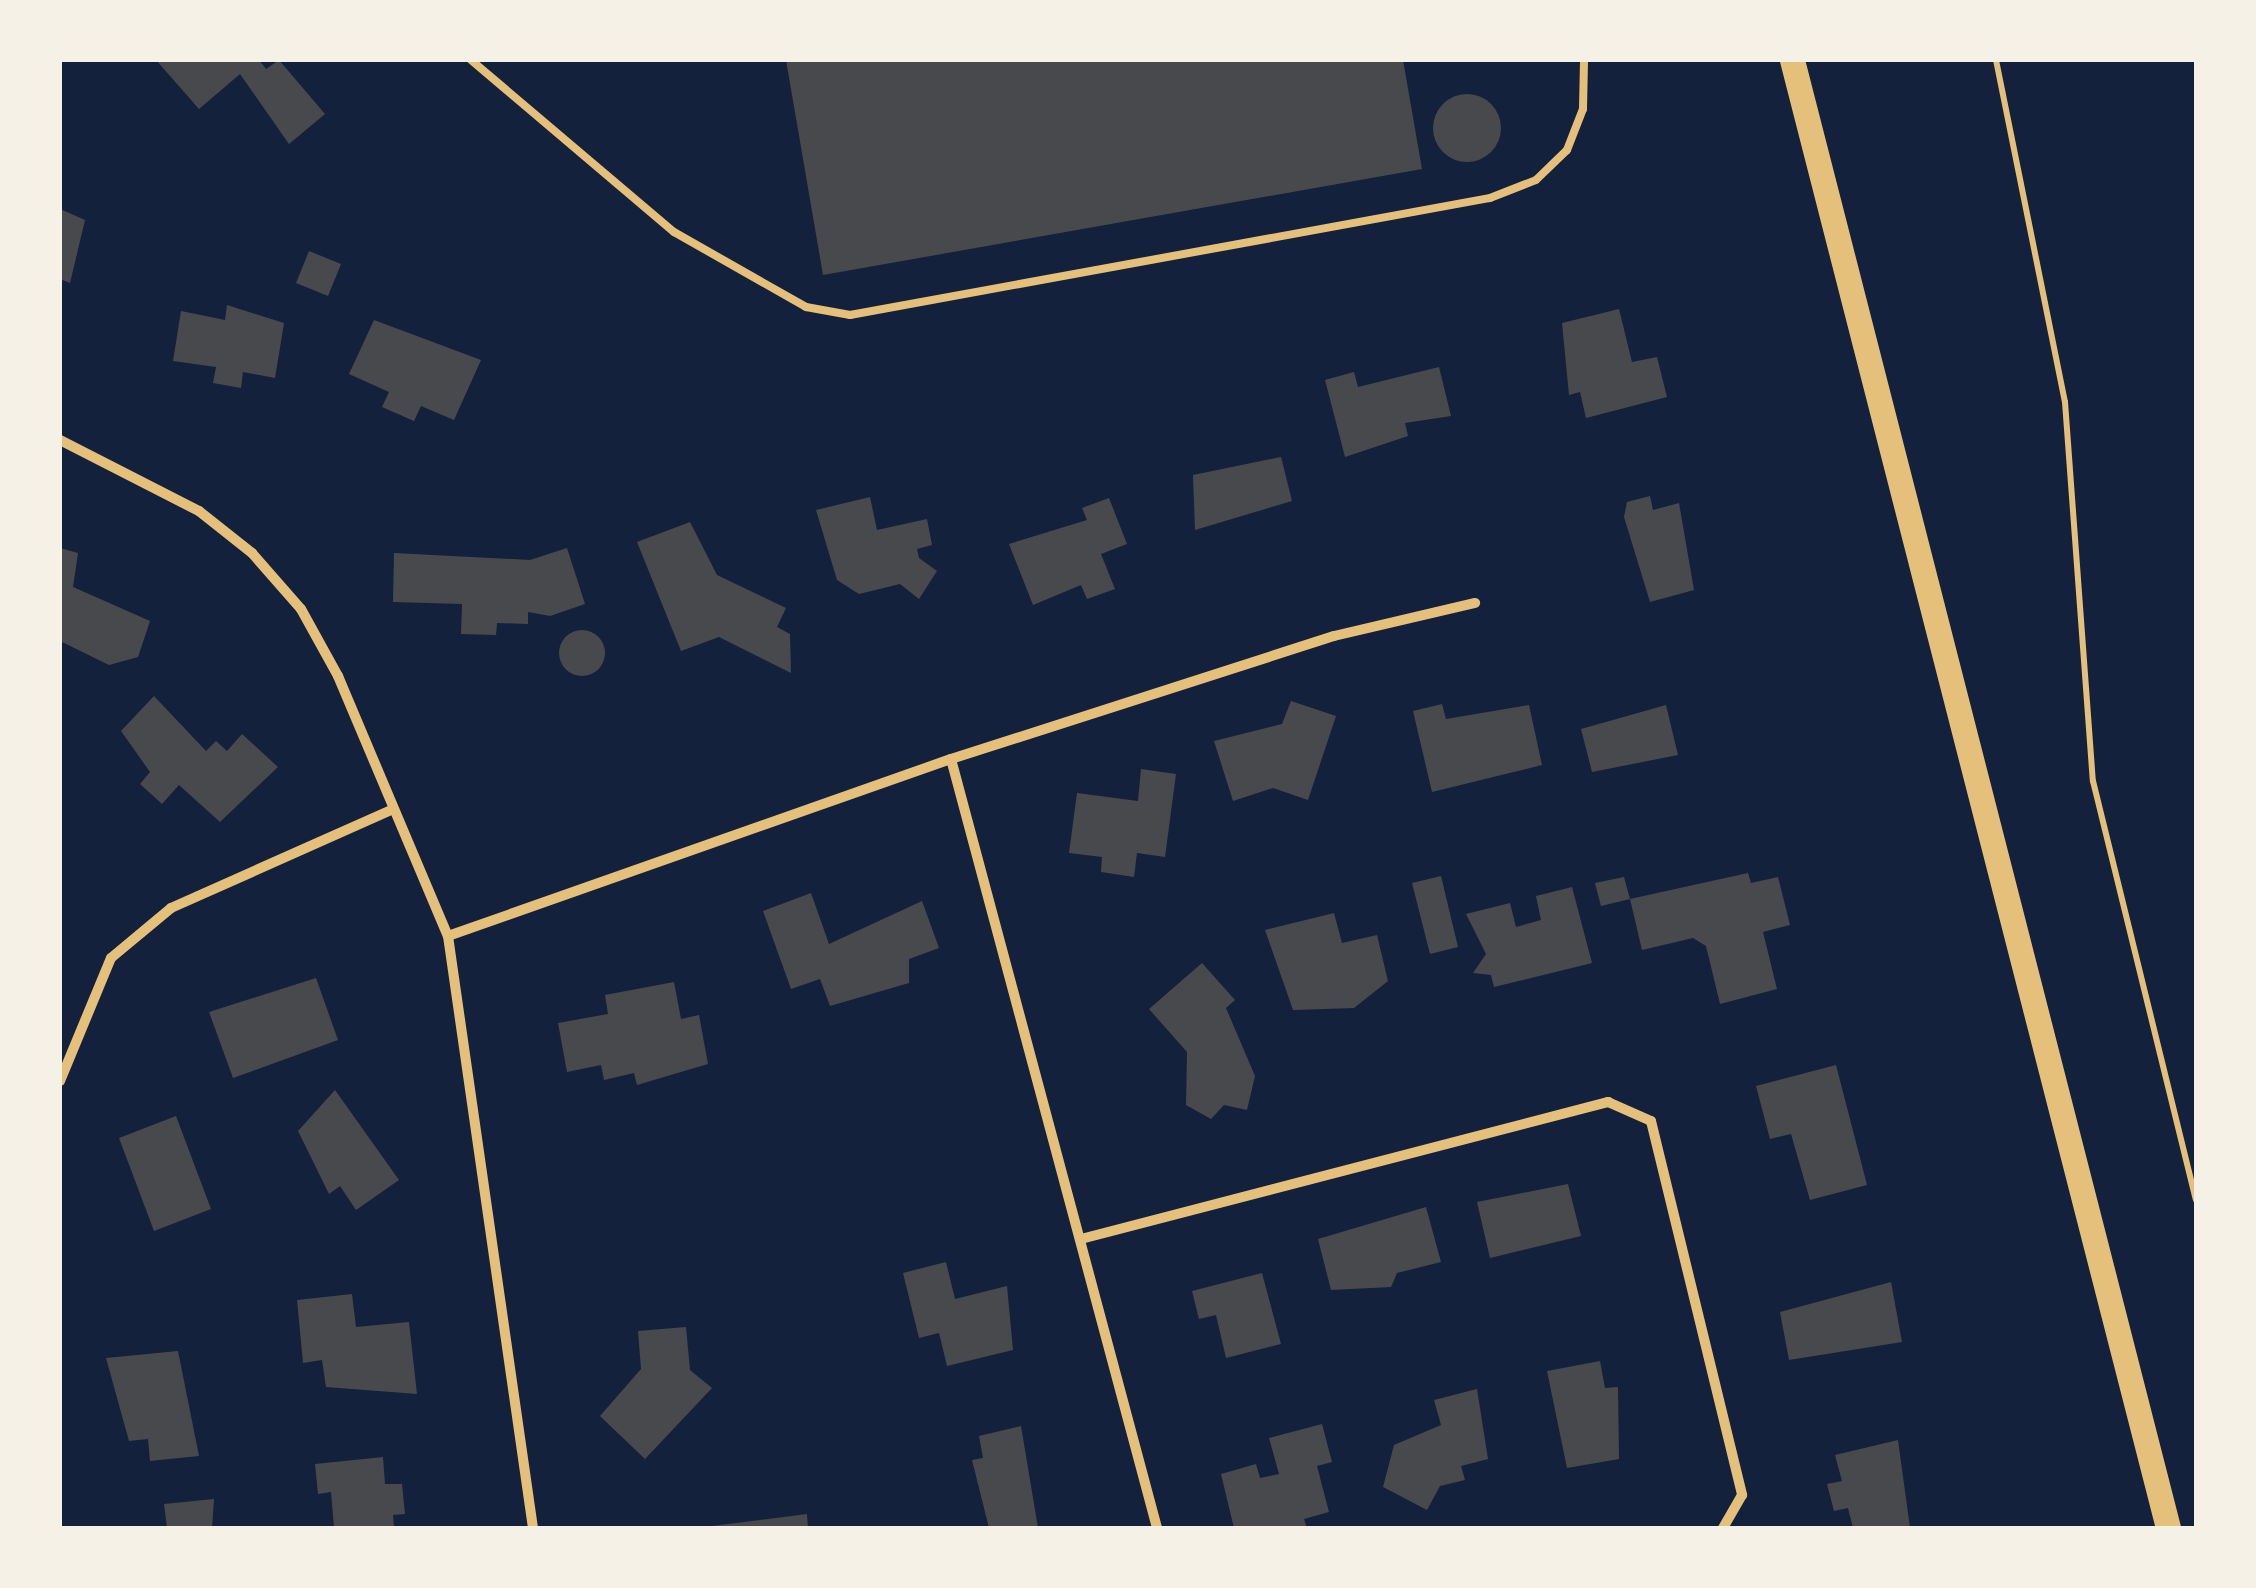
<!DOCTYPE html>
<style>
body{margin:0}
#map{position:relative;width:2256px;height:1588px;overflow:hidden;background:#14213d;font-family:Mulish,sans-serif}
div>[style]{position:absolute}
.building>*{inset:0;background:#48494c}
.round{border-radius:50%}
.path>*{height:6px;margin:-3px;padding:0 3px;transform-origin:3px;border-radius:3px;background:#e5c07b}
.service>*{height:8px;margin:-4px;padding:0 4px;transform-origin:4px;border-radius:4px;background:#e5c07b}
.minor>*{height:10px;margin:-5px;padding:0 5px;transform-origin:5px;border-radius:5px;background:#e5c07b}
.primary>*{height:25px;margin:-12.5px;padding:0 12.5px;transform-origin:12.5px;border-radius:12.5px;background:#e5c07b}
span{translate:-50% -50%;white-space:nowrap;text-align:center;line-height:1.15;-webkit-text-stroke:10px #f6f1e7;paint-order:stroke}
.frame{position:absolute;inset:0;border:62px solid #f6f1e7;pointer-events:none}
</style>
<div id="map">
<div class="building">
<i style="clip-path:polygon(156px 60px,259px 60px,266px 69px,279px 60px,325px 114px,289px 144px,240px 74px,199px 109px)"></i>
<i style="clip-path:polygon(786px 60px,1403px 60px,1422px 169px,823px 275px)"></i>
<i class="round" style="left:1433px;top:94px;width:68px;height:68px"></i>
<i style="clip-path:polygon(60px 209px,85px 220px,70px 283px,60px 279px)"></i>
<i style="clip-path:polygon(309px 251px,341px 264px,328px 296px,296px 283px)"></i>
<i style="clip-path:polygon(227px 305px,284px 323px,275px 378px,243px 372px,241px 388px,213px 383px,216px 367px,173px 361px,181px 311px,225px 320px)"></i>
<i style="clip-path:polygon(1619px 309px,1632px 362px,1657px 357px,1667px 397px,1586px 418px,1580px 392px,1569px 395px,1562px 323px)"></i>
<i style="clip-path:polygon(374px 320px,481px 360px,454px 420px,421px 406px,414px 421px,382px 407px,389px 392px,349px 374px)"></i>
<i style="clip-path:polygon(1439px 367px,1451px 416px,1405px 423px,1408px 436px,1345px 457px,1325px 380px,1354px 372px,1358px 387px)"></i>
<i style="clip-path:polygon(1281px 457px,1292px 501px,1195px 530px,1193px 475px)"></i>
<i style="clip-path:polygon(1650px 496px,1653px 510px,1679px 503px,1694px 590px,1650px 602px,1624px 517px,1627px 502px)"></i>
<i style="clip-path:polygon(870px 497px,877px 530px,927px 519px,932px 545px,917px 549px,919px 558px,937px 571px,919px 599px,900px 584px,859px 594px,837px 580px,816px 510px)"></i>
<i style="clip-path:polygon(1109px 498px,1127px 544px,1101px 554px,1115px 589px,1087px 599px,1081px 585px,1033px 605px,1009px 544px,1087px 520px,1082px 508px)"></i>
<i style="clip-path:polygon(690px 522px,717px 575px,786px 608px,777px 627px,790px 634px,791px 673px,719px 637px,681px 651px,637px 542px)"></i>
<i style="clip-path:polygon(60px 548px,78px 553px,73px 587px,150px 621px,138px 657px,109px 665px,60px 641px)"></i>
<i style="clip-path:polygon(567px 548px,585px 604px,550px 616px,528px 612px,528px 624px,497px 623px,496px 635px,461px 634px,462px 604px,393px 602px,394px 553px,530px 560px)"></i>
<i class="round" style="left:559px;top:630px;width:46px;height:46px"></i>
<i style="clip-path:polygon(154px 696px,206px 751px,216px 741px,227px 751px,242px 734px,278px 767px,220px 822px,179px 785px,162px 804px,140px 784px,150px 772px,121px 731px)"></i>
<i style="clip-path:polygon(1291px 701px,1336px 716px,1308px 800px,1273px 788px,1233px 801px,1214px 741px,1282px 724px)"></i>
<i style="clip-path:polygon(1442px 704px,1446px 719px,1529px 705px,1542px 765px,1432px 792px,1413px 711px)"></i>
<i style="clip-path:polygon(1666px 705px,1678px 755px,1592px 772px,1581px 729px)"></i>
<i style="clip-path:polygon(1141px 769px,1176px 774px,1165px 857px,1137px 853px,1134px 877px,1101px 872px,1102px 857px,1069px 853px,1077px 793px,1138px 801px)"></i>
<i style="clip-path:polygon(1748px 873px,1751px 883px,1778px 877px,1790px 925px,1763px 932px,1777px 989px,1720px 1004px,1706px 946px,1693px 938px,1642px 950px,1630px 899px)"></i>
<i style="clip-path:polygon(1441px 876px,1458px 947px,1430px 954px,1412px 883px)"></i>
<i style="clip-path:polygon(1624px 877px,1630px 899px,1601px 906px,1595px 883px)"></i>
<i style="clip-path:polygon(1572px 887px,1592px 963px,1494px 987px,1491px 975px,1473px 973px,1486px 954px,1466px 914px,1510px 903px,1516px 927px,1541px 920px,1536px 896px)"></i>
<i style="clip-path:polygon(811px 893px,829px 944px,922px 901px,939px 948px,909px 959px,909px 983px,830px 1006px,820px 979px,791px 989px,763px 911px)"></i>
<i style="clip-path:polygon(1334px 913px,1342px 943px,1377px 935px,1388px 981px,1354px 1008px,1293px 1010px,1265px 930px)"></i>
<i style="clip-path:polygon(1202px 963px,1235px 1000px,1226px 1008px,1255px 1076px,1247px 1110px,1224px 1105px,1211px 1119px,1186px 1105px,1187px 1052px,1149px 1009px)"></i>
<i style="clip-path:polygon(316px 978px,338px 1040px,233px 1078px,209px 1012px)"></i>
<i style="clip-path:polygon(674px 982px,681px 1019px,699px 1015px,708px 1064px,637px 1085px,634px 1073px,604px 1080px,601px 1065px,567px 1072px,558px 1023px,608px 1014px,605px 995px)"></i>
<i style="clip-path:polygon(1836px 1065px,1867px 1185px,1810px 1200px,1791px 1134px,1770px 1139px,1756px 1086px)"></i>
<i style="clip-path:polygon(335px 1090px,399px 1180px,356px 1210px,340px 1186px,329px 1194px,298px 1131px)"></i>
<i style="clip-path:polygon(176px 1116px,211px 1209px,154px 1231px,119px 1138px)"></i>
<i style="clip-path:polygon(1568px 1184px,1581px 1236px,1490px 1258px,1477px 1202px)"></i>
<i style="clip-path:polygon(1426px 1207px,1441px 1262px,1397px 1273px,1391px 1287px,1331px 1290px,1318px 1239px)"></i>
<i style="clip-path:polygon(946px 1262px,955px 1299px,1007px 1286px,1013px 1350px,947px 1366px,939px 1333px,919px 1338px,903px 1273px)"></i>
<i style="clip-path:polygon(1262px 1273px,1281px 1344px,1226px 1358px,1216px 1315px,1199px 1319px,1192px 1291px)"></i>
<i style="clip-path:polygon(1891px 1282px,1902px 1342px,1789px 1360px,1780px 1312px)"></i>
<i style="clip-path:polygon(352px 1294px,356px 1327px,409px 1322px,417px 1394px,326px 1387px,322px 1360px,303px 1363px,297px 1300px)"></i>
<i style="clip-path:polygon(686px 1327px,690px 1370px,712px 1388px,645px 1459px,600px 1416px,641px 1369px,638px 1331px)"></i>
<i style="clip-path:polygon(178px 1351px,199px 1456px,150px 1461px,148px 1439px,129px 1441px,106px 1358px)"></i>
<i style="clip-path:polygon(1600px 1361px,1605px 1388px,1618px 1387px,1619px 1459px,1567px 1468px,1547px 1371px)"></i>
<i style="clip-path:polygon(1477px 1389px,1488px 1459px,1461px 1466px,1465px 1480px,1440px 1486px,1427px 1510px,1383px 1487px,1394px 1445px,1441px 1425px,1434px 1400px)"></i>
<i style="clip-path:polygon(1322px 1424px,1332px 1462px,1317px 1466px,1329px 1512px,1304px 1519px,1307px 1528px,1234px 1528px,1221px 1474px,1256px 1464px,1260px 1478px,1279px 1474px,1269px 1438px)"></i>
<i style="clip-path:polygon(1021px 1426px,1038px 1528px,989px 1528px,972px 1460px,983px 1458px,979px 1436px)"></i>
<i style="clip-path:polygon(1898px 1440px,1910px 1528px,1853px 1528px,1848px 1508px,1834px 1511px,1827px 1484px,1842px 1481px,1835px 1455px)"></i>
<i style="clip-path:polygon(383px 1457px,385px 1484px,402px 1484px,405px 1514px,393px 1515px,394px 1528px,334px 1528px,331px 1492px,318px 1494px,315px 1464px)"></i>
<i style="clip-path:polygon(214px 1499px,212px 1528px,167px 1528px,164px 1504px)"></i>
<i style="clip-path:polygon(807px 1514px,808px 1528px,713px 1528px,712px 1526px)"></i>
</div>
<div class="path">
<i style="left:1996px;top:60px;width:349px;rotate:78.6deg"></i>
<i style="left:2065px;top:402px;width:380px;rotate:85.8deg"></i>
<i style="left:2093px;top:781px;width:431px;rotate:76.2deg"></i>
</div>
<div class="service">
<i style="left:471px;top:60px;width:266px;rotate:40.3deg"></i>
<i style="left:674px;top:232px;width:152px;rotate:29.6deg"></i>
<i style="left:806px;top:307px;width:45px;rotate:10.3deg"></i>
<i style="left:850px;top:315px;width:651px;rotate:-10.36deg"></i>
<i style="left:1490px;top:198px;width:49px;rotate:-21.4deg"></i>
<i style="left:1536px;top:180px;width:43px;rotate:-44.1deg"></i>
<i style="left:1567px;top:150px;width:44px;rotate:-68.7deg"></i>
<i style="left:1583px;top:109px;width:49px;rotate:-88.8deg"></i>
</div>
<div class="minor">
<i style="left:60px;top:440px;width:156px;rotate:27.1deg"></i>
<i style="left:199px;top:511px;width:68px;rotate:38.4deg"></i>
<i style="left:252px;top:553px;width:74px;rotate:48.8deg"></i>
<i style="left:301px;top:609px;width:77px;rotate:61.1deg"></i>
<i style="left:338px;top:676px;width:282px;rotate:67.1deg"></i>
<i style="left:448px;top:936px;width:598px;rotate:81.83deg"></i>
<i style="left:951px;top:759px;width:796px;rotate:75deg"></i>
<i style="left:448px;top:936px;width:533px;rotate:-19.39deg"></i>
<i style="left:951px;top:759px;width:402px;rotate:-17.8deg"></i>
<i style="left:1334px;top:636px;width:145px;rotate:-13.2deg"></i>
<i style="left:60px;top:1081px;width:133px;rotate:-67.5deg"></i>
<i style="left:111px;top:958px;width:78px;rotate:-39.8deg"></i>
<i style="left:171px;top:908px;width:241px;rotate:-24deg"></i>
<i style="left:1081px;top:1239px;width:545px;rotate:-14.57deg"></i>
<i style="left:1608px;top:1102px;width:47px;rotate:23.8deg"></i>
<i style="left:1651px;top:1121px;width:385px;rotate:76.3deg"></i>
<i style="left:1742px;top:1495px;width:38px;rotate:120deg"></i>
</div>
<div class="primary">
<i style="left:1792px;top:60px;width:1515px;rotate:75.63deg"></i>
</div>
<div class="frame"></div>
</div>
